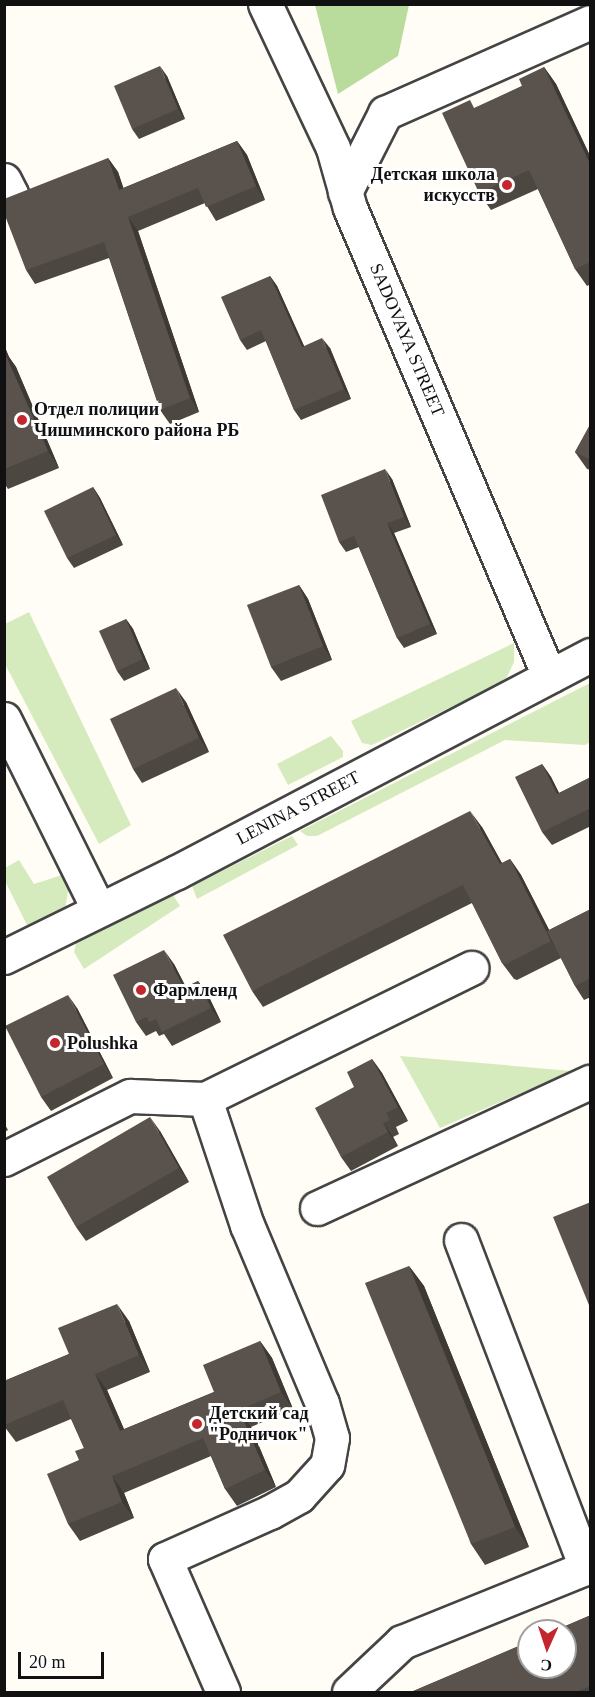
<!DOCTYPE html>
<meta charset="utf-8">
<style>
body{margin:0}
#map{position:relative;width:595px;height:1697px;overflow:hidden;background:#fffdf5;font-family:Georgia,serif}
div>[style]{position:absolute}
.green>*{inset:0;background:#d5ebbd}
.forest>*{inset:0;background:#b9dc9c}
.roads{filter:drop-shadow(2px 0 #444) drop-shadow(-2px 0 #444) drop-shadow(0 2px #444) drop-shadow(0 -2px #444)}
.minor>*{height:33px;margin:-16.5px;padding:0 16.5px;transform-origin:16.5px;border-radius:16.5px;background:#fff}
.wall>*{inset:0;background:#4d4742}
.shaded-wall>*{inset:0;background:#3f3936}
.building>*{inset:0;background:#5a524d}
.dots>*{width:16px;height:16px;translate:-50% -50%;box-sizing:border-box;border:3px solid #fff;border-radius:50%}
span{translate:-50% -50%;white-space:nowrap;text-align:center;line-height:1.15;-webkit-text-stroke:6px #fff;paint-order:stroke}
.poi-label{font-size:18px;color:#111;font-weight:700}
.right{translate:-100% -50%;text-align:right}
.left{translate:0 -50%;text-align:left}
.street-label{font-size:18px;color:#111}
.frame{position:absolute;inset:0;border:6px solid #111;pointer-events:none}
.north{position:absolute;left:517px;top:1619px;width:60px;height:60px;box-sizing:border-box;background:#fff;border:2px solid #a0a0a0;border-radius:50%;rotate:183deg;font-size:16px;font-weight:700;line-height:24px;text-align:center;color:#111}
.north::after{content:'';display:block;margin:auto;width:21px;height:27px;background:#c4262e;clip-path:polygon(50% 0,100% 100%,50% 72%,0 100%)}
.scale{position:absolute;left:18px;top:1652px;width:86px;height:27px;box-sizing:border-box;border:3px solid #111;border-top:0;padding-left:8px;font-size:18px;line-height:21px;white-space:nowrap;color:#111;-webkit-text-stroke:4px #fff;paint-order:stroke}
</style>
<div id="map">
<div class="green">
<i style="clip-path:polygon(29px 612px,131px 825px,99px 844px,5px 664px,5px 624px)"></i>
<i style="clip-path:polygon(514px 643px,514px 662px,507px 677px,497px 685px,372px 745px,362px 743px,351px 721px)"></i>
<i style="clip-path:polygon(590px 683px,590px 742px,585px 745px,505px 740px,317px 836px,307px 836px,300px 831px)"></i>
<i style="clip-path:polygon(331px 736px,343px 751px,343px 757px,288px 785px,277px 764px)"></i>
<i style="clip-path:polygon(292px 836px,298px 845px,197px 899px,192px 886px)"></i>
<i style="clip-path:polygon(19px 860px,34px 884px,62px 875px,69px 885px,65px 910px,29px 929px,5px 881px,5px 868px)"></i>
<i style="clip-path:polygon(173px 895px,180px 906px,84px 969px,74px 952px,76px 943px)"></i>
<i style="clip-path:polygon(400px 1056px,572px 1071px,440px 1128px)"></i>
</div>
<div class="forest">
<i style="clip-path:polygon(315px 5px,409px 5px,398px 56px,338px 94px)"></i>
</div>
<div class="roads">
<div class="minor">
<i style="left:265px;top:4px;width:159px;rotate:64.7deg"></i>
<i style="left:333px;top:148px;width:62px;rotate:74.2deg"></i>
<i style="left:350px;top:208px;width:509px;rotate:66.96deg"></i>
<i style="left:4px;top:180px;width:16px;rotate:63deg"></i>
<i style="left:11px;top:194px;width:8px;rotate:157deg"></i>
<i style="left:345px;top:192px;width:89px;rotate:-63.1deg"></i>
<i style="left:385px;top:113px;width:224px;rotate:-23.9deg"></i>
<i style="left:4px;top:719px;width:213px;rotate:63.6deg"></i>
<i style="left:4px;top:957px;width:193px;rotate:-26.2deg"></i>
<i style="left:177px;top:872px;width:467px;rotate:-27.7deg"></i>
<i style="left:205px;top:1099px;width:133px;rotate:71.6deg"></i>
<i style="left:247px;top:1225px;width:193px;rotate:67.2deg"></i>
<i style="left:322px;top:1403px;width:36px;rotate:74deg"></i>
<i style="left:332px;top:1438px;width:27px;rotate:100deg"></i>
<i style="left:327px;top:1465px;width:42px;rotate:132.1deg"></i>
<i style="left:299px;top:1496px;width:33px;rotate:151deg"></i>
<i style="left:270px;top:1512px;width:115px;rotate:155.9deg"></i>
<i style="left:165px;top:1559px;width:145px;rotate:66.4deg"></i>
<i style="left:4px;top:1159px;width:141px;rotate:-26.6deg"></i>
<i style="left:130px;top:1096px;width:75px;rotate:2.3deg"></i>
<i style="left:205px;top:1099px;width:297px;rotate:-26.2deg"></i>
<i style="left:317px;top:1208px;width:301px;rotate:-24.8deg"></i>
<i style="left:461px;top:1240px;width:351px;rotate:69.1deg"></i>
<i style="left:349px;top:1692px;width:73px;rotate:-43.3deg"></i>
<i style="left:402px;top:1642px;width:203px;rotate:-22deg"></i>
</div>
</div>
<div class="wall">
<i style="clip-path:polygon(544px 67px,556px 84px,591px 158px,591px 284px,587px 286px,575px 269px,538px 189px,491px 210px,479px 193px,476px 108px,522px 86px)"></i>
<i style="clip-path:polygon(167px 76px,185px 119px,139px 139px,132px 129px)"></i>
<i style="clip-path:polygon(237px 141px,247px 155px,265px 200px,216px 221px,205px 203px,138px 231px,199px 412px,170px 424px,160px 410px,109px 258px,35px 284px,26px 270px,108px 158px,118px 172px,123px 188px)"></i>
<i style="clip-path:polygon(270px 276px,277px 286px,304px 346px,330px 348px,351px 399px,301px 420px,294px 410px,266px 341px,247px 350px,240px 340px)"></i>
<i style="clip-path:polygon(4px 345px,9px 357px,16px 367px,59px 468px,8px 489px,4px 483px)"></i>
<i style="clip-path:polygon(591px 423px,591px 470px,587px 469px,575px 452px)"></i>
<i style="clip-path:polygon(392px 479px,411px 527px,394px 533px,437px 634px,404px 648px,397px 638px,359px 547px,346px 552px,339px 542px)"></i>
<i style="clip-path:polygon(93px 487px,100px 498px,123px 545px,74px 568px,67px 558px)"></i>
<i style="clip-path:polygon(299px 585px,308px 599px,332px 660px,281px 681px,271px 667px)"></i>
<i style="clip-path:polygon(126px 619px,133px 629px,150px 669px,124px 681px,117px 671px)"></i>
<i style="clip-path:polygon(186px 702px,209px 752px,142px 783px,133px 769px)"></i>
<i style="clip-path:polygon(542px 764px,551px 777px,559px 793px,591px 777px,591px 826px,552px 845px,542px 832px)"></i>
<i style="clip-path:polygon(482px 827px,502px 863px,510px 859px,521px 875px,549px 930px,591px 909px,591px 997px,584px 1000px,575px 986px,561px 958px,517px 980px,514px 979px,502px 963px,472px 903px,263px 1007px,252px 991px)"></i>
<i style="clip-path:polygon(174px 964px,186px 987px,198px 981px,208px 995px,221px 1022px,172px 1046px,164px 1034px,159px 1036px,156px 1031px,146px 1036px,136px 1022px)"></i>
<i style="clip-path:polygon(77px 1008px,113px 1078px,51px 1111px,41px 1097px)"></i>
<i style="clip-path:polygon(372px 1059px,382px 1073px,408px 1121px,396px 1127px,399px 1134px,393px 1137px,398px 1146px,351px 1171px,341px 1157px,354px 1087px)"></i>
<i style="clip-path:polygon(4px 1123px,8px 1130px,4px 1132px)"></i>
<i style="clip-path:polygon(160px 1131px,189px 1182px,86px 1241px,76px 1227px)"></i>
<i style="clip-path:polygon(409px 1266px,424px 1286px,529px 1547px,485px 1565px,471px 1544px)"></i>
<i style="clip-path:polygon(129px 1321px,150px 1372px,107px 1390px,124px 1429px,214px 1392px,260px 1341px,272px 1358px,293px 1409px,251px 1427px,276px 1487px,237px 1506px,225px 1489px,211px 1456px,124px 1493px,134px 1518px,80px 1541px,68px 1524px,79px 1460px,84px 1448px,71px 1419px,16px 1442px,4px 1426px,4px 1381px,69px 1354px)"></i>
<i style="clip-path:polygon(591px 1615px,591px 1692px,411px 1692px)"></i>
</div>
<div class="shaded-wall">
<i style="clip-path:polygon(160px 66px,167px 76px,185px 119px,178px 109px)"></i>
<i style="clip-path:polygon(544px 67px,556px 84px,591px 158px,591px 166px)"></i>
<i style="clip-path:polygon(237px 141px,247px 155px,265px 200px,256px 186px)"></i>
<i style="clip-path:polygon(108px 158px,118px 172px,129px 204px,119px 190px)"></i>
<i style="clip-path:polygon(128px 217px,138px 231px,199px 412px,190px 398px)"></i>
<i style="clip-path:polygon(270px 276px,277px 286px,309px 357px,302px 347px)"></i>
<i style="clip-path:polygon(322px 338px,330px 348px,351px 399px,344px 389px)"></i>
<i style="clip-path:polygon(4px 345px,9px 357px,16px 367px,59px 468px,48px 451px,4px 355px)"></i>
<i style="clip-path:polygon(385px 469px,392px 479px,411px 527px,404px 517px)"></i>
<i style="clip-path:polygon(93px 487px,100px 498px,123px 545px,116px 535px)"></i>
<i style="clip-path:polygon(387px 523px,394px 533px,437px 634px,430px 624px)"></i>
<i style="clip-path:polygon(299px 585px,308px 599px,332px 660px,323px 646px)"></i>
<i style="clip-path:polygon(126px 619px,133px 629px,150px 669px,143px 659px)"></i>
<i style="clip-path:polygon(176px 688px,186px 702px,209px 752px,199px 738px)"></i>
<i style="clip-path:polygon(542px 764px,551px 777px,566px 807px,557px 794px)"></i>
<i style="clip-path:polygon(470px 811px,482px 827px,511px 880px,500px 864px)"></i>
<i style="clip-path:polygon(510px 859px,521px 875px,563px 957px,551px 941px)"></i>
<i style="clip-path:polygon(164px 950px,174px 964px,193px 1002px,184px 988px)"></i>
<i style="clip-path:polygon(198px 981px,208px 995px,221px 1022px,211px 1008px)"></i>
<i style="clip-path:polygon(68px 995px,77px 1008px,113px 1078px,104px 1064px)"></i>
<i style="clip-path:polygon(372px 1059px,382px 1073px,408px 1121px,398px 1107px)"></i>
<i style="clip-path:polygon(150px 1117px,160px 1131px,189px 1182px,179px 1168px)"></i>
<i style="clip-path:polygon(383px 1123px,393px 1137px,398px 1146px,388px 1132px)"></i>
<i style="clip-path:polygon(409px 1266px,424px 1286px,529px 1547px,515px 1527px)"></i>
<i style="clip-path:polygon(117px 1304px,129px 1321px,150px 1372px,139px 1355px)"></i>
<i style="clip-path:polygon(260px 1341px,272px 1358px,293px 1409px,281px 1392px)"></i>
<i style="clip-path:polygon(95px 1374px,107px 1390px,132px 1448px,120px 1431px)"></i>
<i style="clip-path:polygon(239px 1410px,251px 1427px,276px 1487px,265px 1470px)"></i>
<i style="clip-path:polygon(112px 1476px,124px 1493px,134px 1518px,122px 1502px)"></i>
</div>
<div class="building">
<i style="clip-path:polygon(160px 66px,178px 109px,132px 129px,114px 86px)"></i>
<i style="clip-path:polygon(544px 67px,591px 166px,591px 262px,575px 269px,529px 170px,479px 193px,442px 113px,470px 100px,474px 108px,522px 86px,519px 79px)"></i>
<i style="clip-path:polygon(237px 141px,256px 186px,206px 207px,198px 188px,128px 217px,190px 398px,160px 410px,104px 242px,26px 270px,4px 213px,4px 199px,108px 158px,119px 190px)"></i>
<i style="clip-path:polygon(270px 276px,302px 347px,322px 338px,344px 389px,294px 410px,261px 330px,240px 340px,221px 297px)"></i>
<i style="clip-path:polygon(4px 351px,48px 451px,4px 469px)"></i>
<i style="clip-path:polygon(591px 423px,591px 460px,575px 452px)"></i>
<i style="clip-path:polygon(385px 469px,404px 517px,387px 523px,430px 624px,397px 638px,354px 536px,339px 542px,321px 495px)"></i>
<i style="clip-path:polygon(93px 487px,116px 535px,67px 558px,44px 511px)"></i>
<i style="clip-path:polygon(299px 585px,323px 646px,271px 667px,247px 605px)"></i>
<i style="clip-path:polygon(126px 619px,143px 659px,117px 671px,99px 631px)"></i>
<i style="clip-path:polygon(176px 688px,199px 738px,133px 769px,110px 719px)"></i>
<i style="clip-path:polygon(542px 764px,557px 794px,591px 777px,591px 808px,542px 832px,515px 777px)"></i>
<i style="clip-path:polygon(470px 811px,500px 864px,510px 859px,551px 941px,506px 964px,502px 963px,463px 885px,252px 991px,223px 935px)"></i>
<i style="clip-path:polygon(591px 909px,591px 978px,575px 986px,547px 931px)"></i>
<i style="clip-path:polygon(164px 950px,184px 988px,198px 981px,211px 1008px,162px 1032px,156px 1019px,149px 1022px,147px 1017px,136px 1022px,113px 975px)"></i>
<i style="clip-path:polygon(68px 995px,104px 1064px,41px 1097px,5px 1026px)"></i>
<i style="clip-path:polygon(372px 1059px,398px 1107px,386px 1113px,390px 1120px,383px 1123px,388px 1132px,341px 1157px,315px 1108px,354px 1087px,347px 1072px)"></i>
<i style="clip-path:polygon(150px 1117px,179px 1168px,76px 1227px,47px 1177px)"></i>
<i style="clip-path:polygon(591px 1202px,591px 1310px,553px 1217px)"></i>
<i style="clip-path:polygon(409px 1266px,515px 1527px,471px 1544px,365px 1283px)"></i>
<i style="clip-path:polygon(117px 1304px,139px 1355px,95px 1374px,120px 1431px,214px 1392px,203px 1365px,260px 1341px,281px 1392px,239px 1410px,265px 1470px,225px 1489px,203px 1438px,112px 1476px,122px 1502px,68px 1524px,47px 1474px,79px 1460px,75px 1451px,84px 1448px,63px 1400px,4px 1425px,4px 1381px,69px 1354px,58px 1328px)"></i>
<i style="clip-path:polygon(591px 1615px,591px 1686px,575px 1692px,411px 1692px,529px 1642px,529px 1667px,565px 1667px,565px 1631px,554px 1631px)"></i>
</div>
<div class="dots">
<i style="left:507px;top:185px;background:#c4262e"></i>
<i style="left:22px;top:420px;background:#c4262e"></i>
<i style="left:141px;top:990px;background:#c4262e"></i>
<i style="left:55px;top:1043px;background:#c4262e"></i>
<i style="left:197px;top:1424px;background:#c4262e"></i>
</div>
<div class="poi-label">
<span class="right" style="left:495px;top:185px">Детская школа<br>искусств</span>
<span class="left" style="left:34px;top:420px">Отдел полиции<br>Чишминского района РБ</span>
<span class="left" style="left:153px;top:990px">Фармленд</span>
<span class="left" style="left:67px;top:1043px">Polushka</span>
<span class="left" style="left:209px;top:1424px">Детский сад<br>"Родничок"</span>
</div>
<div class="street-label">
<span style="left:407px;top:340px;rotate:67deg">SADOVAYA STREET</span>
<span style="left:298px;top:808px;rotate:-28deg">LENINA STREET</span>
</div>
<div class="frame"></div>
<div class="north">С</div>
<div class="scale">20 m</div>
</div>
